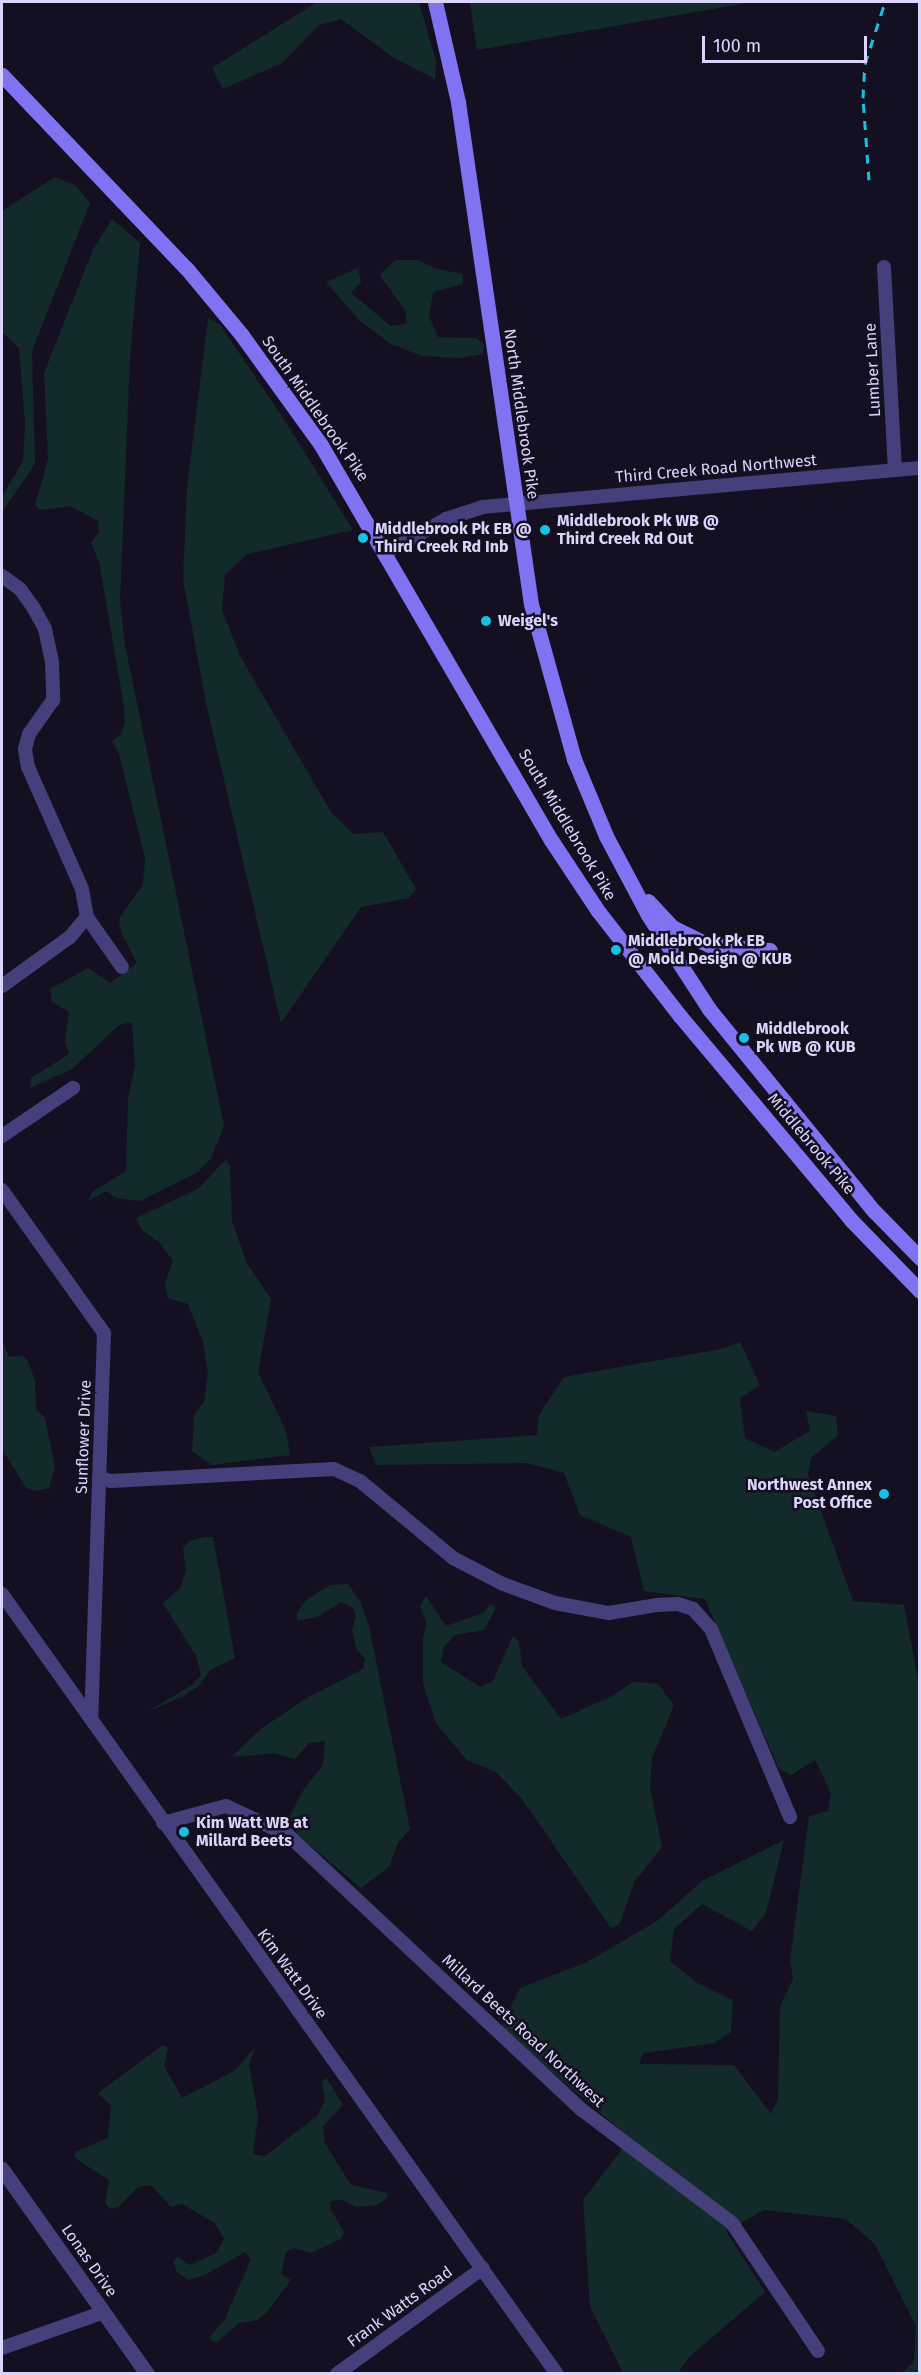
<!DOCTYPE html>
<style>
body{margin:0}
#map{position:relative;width:921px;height:2375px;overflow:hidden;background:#141021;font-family:"Fira Sans",sans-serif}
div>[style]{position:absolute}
.green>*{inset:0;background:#132a2a}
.minor>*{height:14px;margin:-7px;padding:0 7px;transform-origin:7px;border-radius:7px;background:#453f7c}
.tertiary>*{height:15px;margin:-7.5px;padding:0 7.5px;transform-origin:7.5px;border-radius:7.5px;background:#453f7c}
.secondary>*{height:15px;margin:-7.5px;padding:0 7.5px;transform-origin:7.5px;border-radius:7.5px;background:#7f73f2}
.rail>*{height:3px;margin-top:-1.5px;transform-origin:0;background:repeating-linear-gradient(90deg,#15c2e5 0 9px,transparent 0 17px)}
.dots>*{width:16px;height:16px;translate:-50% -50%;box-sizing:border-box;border:3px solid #141021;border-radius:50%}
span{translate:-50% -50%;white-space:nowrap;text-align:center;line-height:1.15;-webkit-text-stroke:5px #141021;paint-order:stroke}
.street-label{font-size:16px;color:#dbd4fb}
.poi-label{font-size:16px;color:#dbd4fb;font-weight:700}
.left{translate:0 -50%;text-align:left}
.right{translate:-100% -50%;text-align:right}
.frame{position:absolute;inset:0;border:3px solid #dbd4fb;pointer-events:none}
.scale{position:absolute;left:702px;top:36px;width:165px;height:27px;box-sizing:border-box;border:3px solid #dbd4fb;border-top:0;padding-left:8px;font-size:18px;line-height:21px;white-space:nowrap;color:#dbd4fb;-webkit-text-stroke:4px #141021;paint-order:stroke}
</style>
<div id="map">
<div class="green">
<i style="clip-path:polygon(317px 2px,419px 2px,436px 61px,435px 79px,394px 58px,341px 19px,319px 25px,282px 63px,223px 89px,212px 68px)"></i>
<i style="clip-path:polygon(470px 2px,753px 2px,477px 50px)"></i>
<i style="clip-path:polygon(55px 177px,75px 185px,90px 203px,32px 351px,35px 464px,2px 512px,2px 496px,23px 461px,25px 423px,19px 348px,2px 332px,2px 211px)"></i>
<i style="clip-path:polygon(112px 219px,140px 243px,130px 357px,120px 601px,125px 645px,224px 1126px,211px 1158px,198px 1172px,140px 1201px,116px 1198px,106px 1191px,89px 1200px,92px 1192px,126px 1171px,128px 1098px,135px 1066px,132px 1022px,119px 1025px,72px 1069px,30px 1088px,31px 1078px,69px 1054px,65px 1041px,69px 1012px,52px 1002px,50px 989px,88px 968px,110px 983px,137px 963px,121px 932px,119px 919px,143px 884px,145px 858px,119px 754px,112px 741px,121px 734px,125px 723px,124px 706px,99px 562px,91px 543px,99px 532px,98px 521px,70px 506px,40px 510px,35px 505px,48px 459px,44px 373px,93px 250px)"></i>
<i style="clip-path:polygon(395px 260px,418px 260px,437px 269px,463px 274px,463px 284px,433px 292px,429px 316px,438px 337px,477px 338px,484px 345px,483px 354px,460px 358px,422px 356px,391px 344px,359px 320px,326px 282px,358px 268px,361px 282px,351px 293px,391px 326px,406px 324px,406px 312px,380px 275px)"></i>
<i style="clip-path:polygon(208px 318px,220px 325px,282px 416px,353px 530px,247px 554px,225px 575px,222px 610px,240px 656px,331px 812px,353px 834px,383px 832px,416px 889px,409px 898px,361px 907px,281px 1023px,206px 703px,183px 579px,187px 487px)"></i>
<i style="clip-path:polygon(226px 1159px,230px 1167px,232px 1222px,247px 1263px,271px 1299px,258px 1372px,286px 1431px,290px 1455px,212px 1465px,192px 1451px,194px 1415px,204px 1402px,208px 1374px,203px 1342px,188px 1304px,168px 1298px,165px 1283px,173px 1261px,159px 1242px,142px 1230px,136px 1218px,198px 1189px)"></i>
<i style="clip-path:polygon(2px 1339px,9px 1357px,23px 1356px,28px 1361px,35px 1381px,36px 1409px,45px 1418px,55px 1467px,49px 1488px,35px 1491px,26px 1488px,2px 1449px)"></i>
<i style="clip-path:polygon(740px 1342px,760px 1385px,740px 1398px,745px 1438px,774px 1452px,810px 1431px,806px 1411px,836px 1416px,838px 1435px,811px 1458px,808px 1474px,853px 1601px,904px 1605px,919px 1685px,919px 2373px,902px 2373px,914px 2362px,916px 2326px,875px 2244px,846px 2219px,764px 2210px,726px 2231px,765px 2292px,689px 2357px,678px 2373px,623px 2373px,590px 2306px,583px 2200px,620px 2152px,626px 2135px,501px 2028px,520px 1988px,587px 1962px,657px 1921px,702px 1881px,784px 1840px,766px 1913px,752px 1931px,702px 1904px,674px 1929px,670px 1961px,697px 1983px,733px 2000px,731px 2032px,715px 2043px,643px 2053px,639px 2064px,734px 2065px,771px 2114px,778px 2099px,780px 2006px,793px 1979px,790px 1961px,809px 1816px,828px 1811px,831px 1793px,815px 1760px,791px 1775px,779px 1769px,705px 1599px,644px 1591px,631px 1537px,580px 1515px,564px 1473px,527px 1463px,376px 1465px,369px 1447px,537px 1435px,539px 1415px,564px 1377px,721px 1349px)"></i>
<i style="clip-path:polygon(204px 1537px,213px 1537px,235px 1658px,210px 1670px,199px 1686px,184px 1696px,147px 1712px,192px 1685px,201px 1675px,196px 1656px,163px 1603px,180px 1588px,186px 1571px,183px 1548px,189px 1541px)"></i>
<i style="clip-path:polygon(348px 1584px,360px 1601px,369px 1626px,410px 1829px,398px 1843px,389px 1867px,361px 1888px,298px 1835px,289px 1817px,304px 1789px,323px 1765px,325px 1741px,309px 1743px,295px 1759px,275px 1753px,231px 1757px,261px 1729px,305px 1699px,363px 1669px,365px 1659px,356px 1648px,352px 1630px,356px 1616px,352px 1607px,341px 1602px,317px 1617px,297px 1621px,297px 1613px,306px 1600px,330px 1585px)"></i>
<i style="clip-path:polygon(426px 1596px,446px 1626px,483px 1613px,491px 1604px,496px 1608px,484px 1630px,455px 1635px,444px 1647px,441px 1662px,480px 1687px,493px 1681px,513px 1636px,519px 1641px,522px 1666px,561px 1719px,614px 1695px,633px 1682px,658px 1684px,674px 1705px,652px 1758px,650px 1788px,662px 1847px,635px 1881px,619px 1925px,611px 1928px,522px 1799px,496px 1772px,467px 1760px,437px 1725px,423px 1684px,423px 1637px,427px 1624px,420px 1607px)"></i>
<i style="clip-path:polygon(163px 2045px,168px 2048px,164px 2066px,182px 2098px,234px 2071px,255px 2048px,249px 2064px,258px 2115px,253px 2154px,265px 2156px,317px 2116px,325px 2101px,322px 2083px,326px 2077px,343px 2105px,323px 2126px,325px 2143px,351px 2185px,388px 2193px,387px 2198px,377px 2205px,356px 2207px,343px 2200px,331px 2201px,330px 2208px,344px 2232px,341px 2239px,310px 2253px,294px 2248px,286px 2252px,281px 2274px,291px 2280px,266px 2313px,257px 2320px,239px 2323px,216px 2343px,209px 2338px,225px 2319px,251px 2259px,245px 2252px,205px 2275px,188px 2280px,177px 2272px,173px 2261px,178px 2257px,190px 2265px,216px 2253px,224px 2239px,215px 2223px,182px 2204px,171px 2207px,151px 2185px,138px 2187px,118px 2207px,110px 2209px,105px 2203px,109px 2180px,75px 2158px,75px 2152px,108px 2138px,111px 2106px,98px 2093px)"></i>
</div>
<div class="minor">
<i style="left:884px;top:267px;width:203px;rotate:86.9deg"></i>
<i style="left:387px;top:552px;width:68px;rotate:-29.2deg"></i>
<i style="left:446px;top:519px;width:38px;rotate:-18deg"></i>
<i style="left:482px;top:507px;width:440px;rotate:-5.1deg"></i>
<i style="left:2px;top:576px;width:22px;rotate:36deg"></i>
<i style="left:20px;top:589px;width:22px;rotate:54deg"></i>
<i style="left:33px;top:607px;width:25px;rotate:61deg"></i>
<i style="left:45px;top:629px;width:34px;rotate:78deg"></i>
<i style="left:52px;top:662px;width:38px;rotate:88deg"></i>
<i style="left:53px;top:700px;width:42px;rotate:125.2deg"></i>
<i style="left:29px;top:734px;width:16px;rotate:105deg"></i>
<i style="left:25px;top:749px;width:18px;rotate:81deg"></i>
<i style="left:28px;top:767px;width:133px;rotate:66.1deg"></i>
<i style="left:82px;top:889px;width:28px;rotate:80deg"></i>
<i style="left:87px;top:917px;width:61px;rotate:55deg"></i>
<i style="left:2px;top:986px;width:84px;rotate:-35.8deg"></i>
<i style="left:70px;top:937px;width:26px;rotate:-50deg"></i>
<i style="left:2px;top:1136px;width:86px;rotate:-34.1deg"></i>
<i style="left:2px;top:1190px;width:176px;rotate:54.5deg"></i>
<i style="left:104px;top:1333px;width:385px;rotate:91.9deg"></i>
<i style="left:99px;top:1478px;width:12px;rotate:14deg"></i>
<i style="left:111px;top:1481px;width:223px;rotate:-3.1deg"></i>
<i style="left:334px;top:1469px;width:29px;rotate:25deg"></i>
<i style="left:360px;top:1481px;width:121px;rotate:39.6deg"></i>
<i style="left:453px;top:1558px;width:56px;rotate:27.5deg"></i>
<i style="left:503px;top:1584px;width:55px;rotate:20.1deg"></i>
<i style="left:555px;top:1603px;width:55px;rotate:10.5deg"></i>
<i style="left:609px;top:1613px;width:49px;rotate:-9.5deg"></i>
<i style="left:657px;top:1605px;width:21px;rotate:-3deg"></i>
<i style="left:678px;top:1604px;width:16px;rotate:18deg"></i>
<i style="left:693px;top:1609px;width:27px;rotate:48deg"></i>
<i style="left:711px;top:1629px;width:204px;rotate:67.2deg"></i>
<i style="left:2px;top:1594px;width:957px;rotate:54.57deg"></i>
<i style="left:163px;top:1823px;width:65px;rotate:-15.1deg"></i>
<i style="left:226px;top:1806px;width:68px;rotate:25.1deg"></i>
<i style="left:288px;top:1835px;width:403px;rotate:43.1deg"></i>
<i style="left:582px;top:2110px;width:188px;rotate:37deg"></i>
<i style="left:732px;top:2223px;width:154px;rotate:56.1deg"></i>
<i style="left:2px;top:2348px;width:108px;rotate:-19.4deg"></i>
<i style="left:337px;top:2374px;width:180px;rotate:-36deg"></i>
</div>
<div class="tertiary">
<i style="left:2px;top:2169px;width:251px;rotate:54.7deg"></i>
</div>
<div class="secondary">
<i style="left:435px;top:2px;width:103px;rotate:77deg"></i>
<i style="left:458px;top:102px;width:507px;rotate:81.73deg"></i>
<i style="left:531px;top:604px;width:161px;rotate:74.5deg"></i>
<i style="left:574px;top:759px;width:83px;rotate:67.4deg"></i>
<i style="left:606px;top:836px;width:89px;rotate:62deg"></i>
<i style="left:648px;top:915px;width:112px;rotate:57deg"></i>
<i style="left:709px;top:1009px;width:261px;rotate:50.8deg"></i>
<i style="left:874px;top:1211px;width:66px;rotate:45.6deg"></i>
<i style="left:2px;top:75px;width:268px;rotate:46.4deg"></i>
<i style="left:187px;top:269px;width:85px;rotate:50.3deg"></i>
<i style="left:241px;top:334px;width:137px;rotate:54.2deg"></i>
<i style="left:321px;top:445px;width:457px;rotate:59.8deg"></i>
<i style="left:551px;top:840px;width:85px;rotate:56.5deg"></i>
<i style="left:598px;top:911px;width:133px;rotate:52deg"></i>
<i style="left:680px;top:1016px;width:266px;rotate:50deg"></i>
<i style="left:851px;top:1220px;width:99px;rotate:45.8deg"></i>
<i style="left:648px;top:901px;width:35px;rotate:47deg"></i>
<i style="left:672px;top:927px;width:41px;rotate:25.9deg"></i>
<i style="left:709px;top:945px;width:61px;rotate:4.7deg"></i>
</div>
<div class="rail">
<i style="left:869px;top:180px;width:82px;rotate:-94.2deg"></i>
<i style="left:863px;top:98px;width:34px;rotate:-87deg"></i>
<i style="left:865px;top:64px;width:65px;rotate:-72.1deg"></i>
</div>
<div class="dots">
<i style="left:545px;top:530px;background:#15c2e5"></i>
<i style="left:363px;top:538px;background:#15c2e5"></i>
<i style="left:486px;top:621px;background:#15c2e5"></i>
<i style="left:616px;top:950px;background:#15c2e5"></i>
<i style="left:744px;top:1038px;background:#15c2e5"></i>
<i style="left:884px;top:1494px;background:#15c2e5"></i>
<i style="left:184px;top:1832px;background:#15c2e5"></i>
</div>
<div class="street-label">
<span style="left:873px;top:370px;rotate:-93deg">Lumber Lane</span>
<span style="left:315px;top:409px;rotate:55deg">South Middlebrook Pike</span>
<span style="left:521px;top:414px;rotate:82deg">North Middlebrook Pike</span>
<span style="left:716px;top:469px;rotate:-5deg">Third Creek Road Northwest</span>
<span style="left:567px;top:825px;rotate:59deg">South Middlebrook Pike</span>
<span style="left:811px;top:1144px;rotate:50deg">Middlebrook Pike</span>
<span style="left:84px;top:1437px;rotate:-88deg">Sunflower Drive</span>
<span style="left:292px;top:1974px;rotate:54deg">Kim Watt Drive</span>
<span style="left:523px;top:2031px;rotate:43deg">Millard Beets Road Northwest</span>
<span style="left:89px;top:2261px;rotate:55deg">Lonas Drive</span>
<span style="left:400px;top:2307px;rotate:-36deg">Frank Watts Road</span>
</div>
<div class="poi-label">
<span class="left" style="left:557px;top:530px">Middlebrook Pk WB @<br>Third Creek Rd Out</span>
<span class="left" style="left:375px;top:538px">Middlebrook Pk EB @<br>Third Creek Rd Inb</span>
<span class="left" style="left:498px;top:621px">Weigel's</span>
<span class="left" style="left:628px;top:950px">Middlebrook Pk EB<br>@ Mold Design @ KUB</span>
<span class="left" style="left:756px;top:1038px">Middlebrook<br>Pk WB @ KUB</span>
<span class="right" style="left:872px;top:1494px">Northwest Annex<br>Post Office</span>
<span class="left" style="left:196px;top:1832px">Kim Watt WB at<br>Millard Beets</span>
</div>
<div class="frame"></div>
<div class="scale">100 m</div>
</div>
